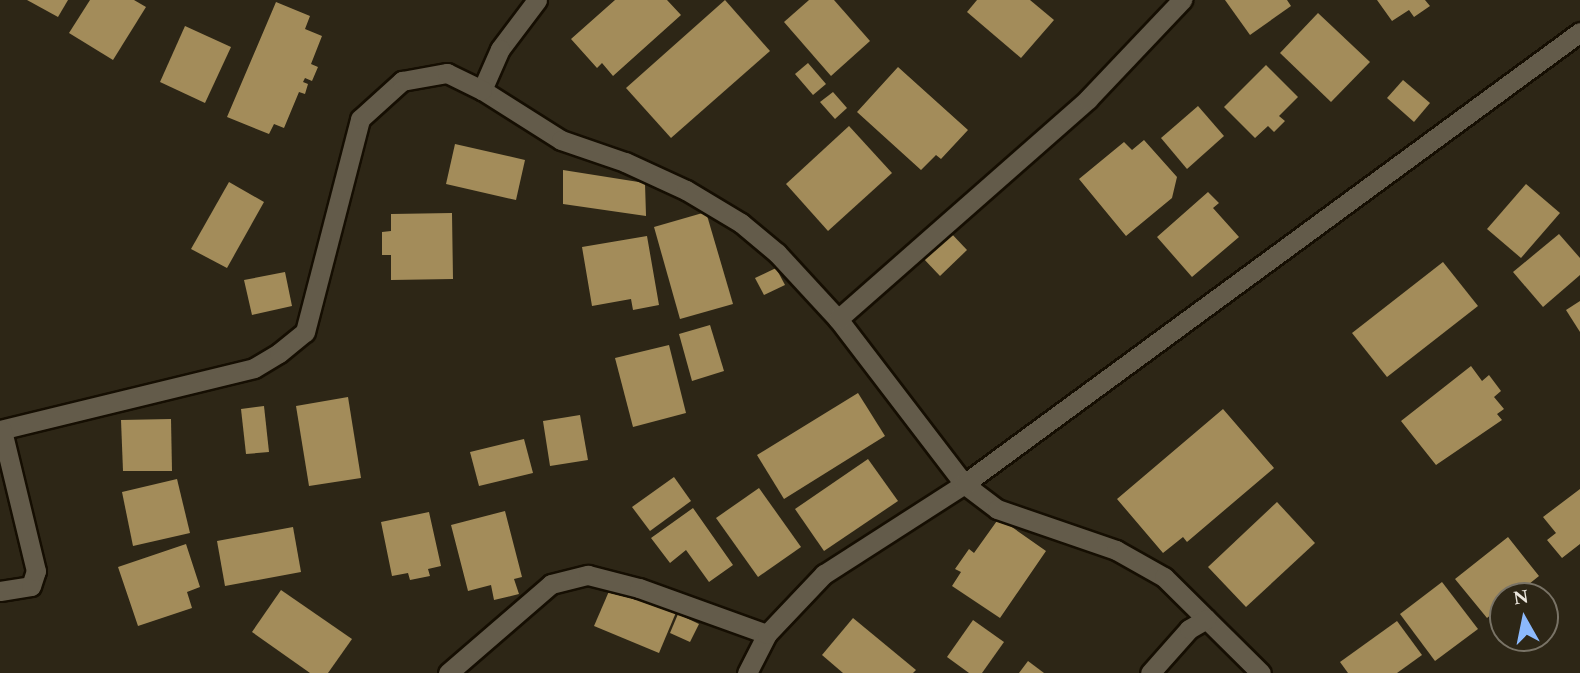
<!DOCTYPE html>
<style>
body{margin:0}
#map{position:relative;width:1580px;height:673px;overflow:hidden;background:#2d2616;font-family:Spectral,serif}
div>[style]{position:absolute}
.building>*{inset:0;background:#a38c5a}
.roads{filter:drop-shadow(2px 0 #150e02) drop-shadow(-2px 0 #150e02) drop-shadow(0 2px #150e02) drop-shadow(0 -2px #150e02)}
.minor>*{height:19px;margin:-9.5px;padding:0 9.5px;transform-origin:9.5px;border-radius:9.5px;background:#635b4a}
span{translate:-50% -50%;white-space:nowrap;text-align:center;line-height:1.15;-webkit-text-stroke:7px #2d2616;paint-order:stroke}
.north{position:absolute;left:1489px;top:582px;width:70px;height:70px;box-sizing:border-box;background:#2d2616;border:2px solid #797366;border-radius:50%;rotate:351deg;font-size:19px;font-weight:700;line-height:28px;text-align:center;color:#ebe6dd}
.north::after{content:'';display:block;margin:auto;width:24px;height:32px;background:#8cb9fc;clip-path:polygon(50% 0,100% 100%,50% 72%,0 100%)}
</style>
<div id="map">
<div class="building">
<i style="clip-path:polygon(27px 0,68px 0,58px 17px)"></i>
<i style="clip-path:polygon(90px 0,134px 0,146px 7px,113px 60px,69px 33px)"></i>
<i style="clip-path:polygon(615px 0,667px 0,681px 15px,613px 76px,602px 63px,597px 68px,571px 39px)"></i>
<i style="clip-path:polygon(725px 0,770px 51px,671px 138px,626px 88px)"></i>
<i style="clip-path:polygon(809px 0,834px 0,870px 41px,831px 76px,784px 22px)"></i>
<i style="clip-path:polygon(977px 0,1030px 0,1054px 20px,1021px 58px,967px 12px)"></i>
<i style="clip-path:polygon(1225px 0,1287px 0,1291px 6px,1250px 35px)"></i>
<i style="clip-path:polygon(1377px 0,1425px 0,1430px 6px,1414px 17px,1409px 10px,1392px 21px)"></i>
<i style="clip-path:polygon(276px 2px,310px 16px,305px 29px,322px 36px,311px 64px,318px 67px,312px 81px,305px 78px,303px 82px,308px 84px,305px 94px,299px 92px,284px 128px,274px 124px,269px 134px,227px 117px)"></i>
<i style="clip-path:polygon(1318px 13px,1370px 62px,1331px 102px,1280px 53px)"></i>
<i style="clip-path:polygon(185px 26px,231px 47px,205px 103px,160px 82px)"></i>
<i style="clip-path:polygon(808px 63px,826px 84px,813px 95px,795px 74px)"></i>
<i style="clip-path:polygon(1266px 65px,1298px 97px,1279px 116px,1285px 121px,1274px 132px,1268px 126px,1255px 138px,1224px 107px)"></i>
<i style="clip-path:polygon(898px 67px,968px 130px,941px 159px,936px 155px,921px 170px,857px 112px)"></i>
<i style="clip-path:polygon(1403px 80px,1430px 103px,1414px 122px,1387px 98px)"></i>
<i style="clip-path:polygon(833px 92px,847px 108px,835px 119px,820px 102px)"></i>
<i style="clip-path:polygon(1198px 106px,1224px 136px,1187px 169px,1161px 138px)"></i>
<i style="clip-path:polygon(849px 126px,892px 173px,828px 231px,786px 184px)"></i>
<i style="clip-path:polygon(1144px 140px,1177px 177px,1172px 198px,1126px 236px,1079px 179px,1124px 142px,1132px 150px)"></i>
<i style="clip-path:polygon(455px 144px,525px 160px,516px 200px,446px 184px)"></i>
<i style="clip-path:polygon(563px 170px,645px 183px,646px 216px,563px 204px)"></i>
<i style="clip-path:polygon(229px 182px,264px 202px,227px 268px,191px 249px)"></i>
<i style="clip-path:polygon(1526px 184px,1560px 213px,1521px 258px,1487px 229px)"></i>
<i style="clip-path:polygon(1208px 192px,1219px 203px,1213px 208px,1239px 237px,1192px 277px,1157px 237px)"></i>
<i style="clip-path:polygon(706px 212px,733px 304px,680px 319px,654px 227px)"></i>
<i style="clip-path:polygon(452px 213px,453px 279px,391px 280px,391px 255px,382px 255px,382px 232px,391px 231px,391px 214px)"></i>
<i style="clip-path:polygon(949px 231px,967px 250px,940px 276px,922px 257px)"></i>
<i style="clip-path:polygon(1559px 234px,1580px 258px,1580px 275px,1543px 307px,1513px 272px)"></i>
<i style="clip-path:polygon(647px 236px,659px 305px,633px 310px,631px 299px,592px 306px,582px 247px)"></i>
<i style="clip-path:polygon(1443px 262px,1478px 306px,1387px 377px,1352px 333px)"></i>
<i style="clip-path:polygon(776px 268px,785px 285px,764px 295px,755px 278px)"></i>
<i style="clip-path:polygon(285px 272px,292px 306px,252px 315px,244px 280px)"></i>
<i style="clip-path:polygon(1580px 301px,1580px 332px,1566px 310px)"></i>
<i style="clip-path:polygon(710px 325px,724px 371px,692px 381px,679px 334px)"></i>
<i style="clip-path:polygon(669px 345px,686px 413px,633px 427px,615px 358px)"></i>
<i style="clip-path:polygon(1471px 366px,1482px 381px,1489px 375px,1501px 391px,1494px 397px,1504px 409px,1497px 414px,1502px 420px,1436px 465px,1401px 421px)"></i>
<i style="clip-path:polygon(858px 393px,885px 436px,784px 499px,757px 455px)"></i>
<i style="clip-path:polygon(348px 397px,361px 478px,309px 486px,296px 406px)"></i>
<i style="clip-path:polygon(264px 406px,269px 452px,246px 454px,241px 409px)"></i>
<i style="clip-path:polygon(1223px 409px,1274px 468px,1187px 542px,1183px 537px,1163px 553px,1117px 499px)"></i>
<i style="clip-path:polygon(580px 415px,588px 460px,550px 466px,543px 421px)"></i>
<i style="clip-path:polygon(171px 419px,172px 471px,123px 471px,121px 420px)"></i>
<i style="clip-path:polygon(524px 439px,533px 473px,479px 486px,470px 452px)"></i>
<i style="clip-path:polygon(868px 459px,898px 501px,824px 551px,795px 509px)"></i>
<i style="clip-path:polygon(674px 477px,691px 501px,650px 531px,632px 507px)"></i>
<i style="clip-path:polygon(177px 479px,190px 533px,133px 546px,122px 492px)"></i>
<i style="clip-path:polygon(759px 488px,801px 547px,758px 577px,716px 518px)"></i>
<i style="clip-path:polygon(1580px 489px,1580px 544px,1562px 558px,1547px 540px,1556px 533px,1543px 517px)"></i>
<i style="clip-path:polygon(1277px 502px,1315px 543px,1246px 607px,1208px 567px)"></i>
<i style="clip-path:polygon(693px 508px,733px 565px,709px 582px,686px 550px,670px 563px,651px 538px)"></i>
<i style="clip-path:polygon(505px 511px,522px 577px,514px 579px,519px 594px,494px 600px,491px 585px,468px 591px,451px 525px)"></i>
<i style="clip-path:polygon(429px 512px,441px 566px,428px 569px,430px 576px,410px 580px,408px 573px,392px 576px,381px 522px)"></i>
<i style="clip-path:polygon(999px 518px,1046px 551px,1000px 618px,952px 586px,961px 572px,955px 569px,969px 549px,974px 553px)"></i>
<i style="clip-path:polygon(293px 527px,301px 572px,225px 586px,217px 541px)"></i>
<i style="clip-path:polygon(1508px 537px,1539px 576px,1514px 596px,1503px 596px,1503px 605px,1487px 618px,1455px 579px)"></i>
<i style="clip-path:polygon(186px 544px,200px 587px,187px 592px,192px 608px,138px 626px,118px 567px)"></i>
<i style="clip-path:polygon(613px 582px,677px 610px,659px 653px,594px 626px)"></i>
<i style="clip-path:polygon(1442px 582px,1478px 629px,1435px 661px,1400px 614px)"></i>
<i style="clip-path:polygon(281px 590px,352px 639px,328px 673px,310px 673px,252px 632px)"></i>
<i style="clip-path:polygon(678px 614px,699px 624px,690px 642px,670px 633px)"></i>
<i style="clip-path:polygon(853px 618px,916px 670px,913px 673px,843px 673px,822px 655px)"></i>
<i style="clip-path:polygon(973px 620px,1004px 642px,982px 673px,969px 673px,947px 657px)"></i>
<i style="clip-path:polygon(1397px 621px,1422px 655px,1397px 673px,1348px 673px,1340px 662px)"></i>
<i style="clip-path:polygon(1028px 661px,1044px 673px,1019px 673px)"></i>
</div>
<div class="roads">
<div class="minor">
<i style="left:537px;top:0;width:61px;rotate:127.1deg"></i>
<i style="left:500px;top:49px;width:45px;rotate:113.7deg"></i>
<i style="left:482px;top:90px;width:93px;rotate:32.3deg"></i>
<i style="left:561px;top:140px;width:68px;rotate:19deg"></i>
<i style="left:625px;top:162px;width:67px;rotate:24.7deg"></i>
<i style="left:686px;top:190px;width:64px;rotate:31deg"></i>
<i style="left:741px;top:223px;width:47px;rotate:39.8deg"></i>
<i style="left:777px;top:253px;width:90px;rotate:47.3deg"></i>
<i style="left:838px;top:319px;width:208px;rotate:52.6deg"></i>
<i style="left:964px;top:484px;width:41px;rotate:37.1deg"></i>
<i style="left:997px;top:509px;width:126px;rotate:19deg"></i>
<i style="left:1116px;top:550px;width:55px;rotate:29.4deg"></i>
<i style="left:1164px;top:577px;width:136px;rotate:44.7deg"></i>
<i style="left:838px;top:319px;width:333px;rotate:-41.3deg"></i>
<i style="left:1088px;top:99px;width:137px;rotate:-46.5deg"></i>
<i style="left:0;top:430px;width:261px;rotate:-13.7deg"></i>
<i style="left:254px;top:368px;width:29px;rotate:-31deg"></i>
<i style="left:279px;top:353px;width:33px;rotate:-39deg"></i>
<i style="left:305px;top:332px;width:220px;rotate:-75.5deg"></i>
<i style="left:360px;top:119px;width:57px;rotate:-42.1deg"></i>
<i style="left:402px;top:81px;width:46px;rotate:-10.1deg"></i>
<i style="left:447px;top:73px;width:39px;rotate:26deg"></i>
<i style="left:0;top:591px;width:31px;rotate:-9deg"></i>
<i style="left:31px;top:586px;width:16px;rotate:-72deg"></i>
<i style="left:36px;top:571px;width:145px;rotate:-103.6deg"></i>
<i style="left:448px;top:673px;width:136px;rotate:-40.8deg"></i>
<i style="left:551px;top:584px;width:38px;rotate:-14deg"></i>
<i style="left:588px;top:575px;width:53px;rotate:14.3deg"></i>
<i style="left:639px;top:588px;width:136px;rotate:19.8deg"></i>
<i style="left:747px;top:673px;width:44px;rotate:-62.9deg"></i>
<i style="left:767px;top:634px;width:83px;rotate:-46.5deg"></i>
<i style="left:824px;top:574px;width:166px;rotate:-32.7deg"></i>
<i style="left:964px;top:484px;width:764px;rotate:-36.27deg"></i>
<i style="left:1150px;top:673px;width:59px;rotate:-48.4deg"></i>
<i style="left:1189px;top:629px;width:20px;rotate:-30deg"></i>
</div>
</div>
<div class="north">N</div>
</div>
